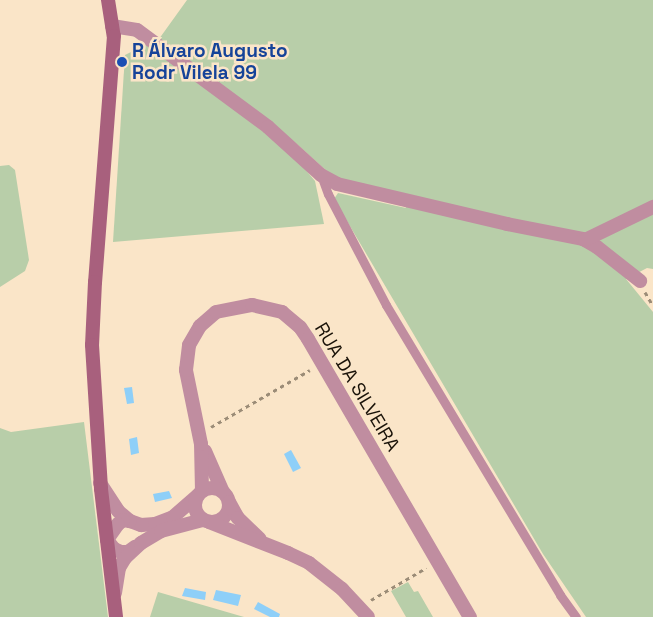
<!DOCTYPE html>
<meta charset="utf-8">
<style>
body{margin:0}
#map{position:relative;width:653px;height:617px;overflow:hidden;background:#fae5c8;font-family:"Space Grotesk",sans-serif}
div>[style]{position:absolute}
.green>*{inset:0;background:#b8cea9}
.water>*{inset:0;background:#8ecff8}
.path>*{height:3px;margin-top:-1.5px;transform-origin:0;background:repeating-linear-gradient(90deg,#9b8c77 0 4px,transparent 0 8px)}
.service>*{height:9px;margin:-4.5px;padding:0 4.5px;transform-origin:4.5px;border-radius:4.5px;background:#c08da0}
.minor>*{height:14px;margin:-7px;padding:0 7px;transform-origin:7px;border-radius:7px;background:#c08da0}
.minor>.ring{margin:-7px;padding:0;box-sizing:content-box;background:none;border:14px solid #c08da0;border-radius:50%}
.secondary>*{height:14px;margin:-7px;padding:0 7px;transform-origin:7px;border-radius:7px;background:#a8607d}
.dots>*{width:14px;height:14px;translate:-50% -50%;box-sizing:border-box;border:2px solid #fae5c8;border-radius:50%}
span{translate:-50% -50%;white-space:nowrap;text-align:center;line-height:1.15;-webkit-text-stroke:5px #fae5c8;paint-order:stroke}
.transit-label{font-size:19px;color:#164399;font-weight:700}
.left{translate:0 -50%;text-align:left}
.street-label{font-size:19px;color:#191208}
</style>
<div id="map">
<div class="green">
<i style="clip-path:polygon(187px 0,653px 0,653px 269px,647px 268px,626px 279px,653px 312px,653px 617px,586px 617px,543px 554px,334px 199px,338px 193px,406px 208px,402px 194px,341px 180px,330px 174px,298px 145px,159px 39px)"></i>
<i style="clip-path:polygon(147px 44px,290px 151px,315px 181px,324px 224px,113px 242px,125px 55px)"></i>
<i style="clip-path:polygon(9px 165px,15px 170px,29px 260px,25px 271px,0 287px,0 166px)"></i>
<i style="clip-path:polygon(84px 422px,108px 617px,0 617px,0 428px,11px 432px)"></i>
<i style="clip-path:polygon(408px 582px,414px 592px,418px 591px,433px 617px,406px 617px,391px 591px)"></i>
<i style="clip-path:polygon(158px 592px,244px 617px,150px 617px)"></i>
</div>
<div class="water">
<i style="clip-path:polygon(132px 387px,134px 403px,127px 404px,124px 388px)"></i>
<i style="clip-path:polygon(137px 437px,139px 453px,131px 455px,129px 439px)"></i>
<i style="clip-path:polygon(291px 450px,301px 468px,293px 472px,284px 454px)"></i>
<i style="clip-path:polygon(169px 491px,172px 498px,155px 502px,153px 494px)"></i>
<i style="clip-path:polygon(185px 588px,206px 592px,205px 600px,182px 596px)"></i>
<i style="clip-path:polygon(216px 590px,241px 595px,238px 606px,213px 600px)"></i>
<i style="clip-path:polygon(258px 602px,280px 614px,279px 617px,270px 617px,254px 609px)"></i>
</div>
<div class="path">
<i style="left:645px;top:292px;width:16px;rotate:60deg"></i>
<i style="left:211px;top:427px;width:114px;rotate:-29.9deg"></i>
<i style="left:371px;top:600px;width:64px;rotate:-30.2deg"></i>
</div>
<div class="service">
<i style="left:321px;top:175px;width:20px;rotate:70deg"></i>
<i style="left:328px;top:194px;width:125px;rotate:62.4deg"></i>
<i style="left:386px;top:305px;width:338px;rotate:59deg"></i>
<i style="left:560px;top:595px;width:27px;rotate:54deg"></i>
</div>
<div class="minor">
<i style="left:112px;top:26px;width:25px;rotate:9deg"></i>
<i style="left:137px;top:30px;width:163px;rotate:36.5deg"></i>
<i style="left:268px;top:127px;width:72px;rotate:42.2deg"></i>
<i style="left:321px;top:175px;width:18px;rotate:29deg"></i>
<i style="left:337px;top:184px;width:175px;rotate:13.2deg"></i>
<i style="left:507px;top:224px;width:77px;rotate:11.2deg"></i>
<i style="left:583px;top:239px;width:16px;rotate:30deg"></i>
<i style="left:597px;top:247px;width:55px;rotate:38.3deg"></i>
<i style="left:585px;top:240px;width:76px;rotate:-25.9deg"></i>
<i style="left:205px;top:451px;width:45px;rotate:66.3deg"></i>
<i style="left:100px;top:483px;width:33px;rotate:57deg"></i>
<i style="left:118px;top:511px;width:16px;rotate:40deg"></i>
<i style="left:130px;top:521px;width:12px;rotate:20deg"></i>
<i style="left:141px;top:525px;width:14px;rotate:-4deg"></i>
<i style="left:155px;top:524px;width:19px;rotate:-21deg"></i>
<i style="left:173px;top:517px;width:33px;rotate:-41deg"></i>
<i class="ring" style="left:195px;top:488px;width:20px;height:20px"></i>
<i style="left:202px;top:491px;width:47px;rotate:-91.2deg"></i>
<i style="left:201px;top:444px;width:76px;rotate:-101.5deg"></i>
<i style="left:186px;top:370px;width:25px;rotate:-83deg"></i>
<i style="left:189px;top:345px;width:22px;rotate:-60deg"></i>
<i style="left:200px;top:326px;width:21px;rotate:-41deg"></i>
<i style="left:216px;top:312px;width:37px;rotate:-11deg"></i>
<i style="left:252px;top:305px;width:31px;rotate:13deg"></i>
<i style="left:282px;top:312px;width:23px;rotate:40deg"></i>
<i style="left:300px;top:327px;width:14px;rotate:56deg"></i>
<i style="left:308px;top:339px;width:322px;rotate:59.8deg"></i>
<i style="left:229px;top:502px;width:18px;rotate:61deg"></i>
<i style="left:238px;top:518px;width:30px;rotate:44deg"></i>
<i style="left:130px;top:521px;width:7px;rotate:-172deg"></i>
<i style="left:123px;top:520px;width:6px;rotate:141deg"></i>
<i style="left:118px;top:524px;width:19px;rotate:125deg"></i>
<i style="left:107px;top:540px;width:11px;rotate:52deg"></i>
<i style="left:114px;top:549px;width:8px;rotate:23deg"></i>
<i style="left:121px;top:552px;width:7px"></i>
<i style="left:128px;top:552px;width:9px;rotate:-36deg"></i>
<i style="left:209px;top:522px;width:85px;rotate:21.4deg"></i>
<i style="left:288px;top:553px;width:23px;rotate:25deg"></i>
<i style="left:309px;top:563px;width:42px;rotate:38.2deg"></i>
<i style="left:342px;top:589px;width:38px;rotate:47deg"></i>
<i style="left:115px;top:593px;width:25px;rotate:-81deg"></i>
<i style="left:119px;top:568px;width:12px;rotate:-59deg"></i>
<i style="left:125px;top:558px;width:22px;rotate:-43deg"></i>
<i style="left:141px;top:543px;width:23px;rotate:-31deg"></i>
<i style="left:161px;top:531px;width:43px;rotate:-14.7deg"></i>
</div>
<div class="secondary">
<i style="left:108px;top:0;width:36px;rotate:81deg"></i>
<i style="left:114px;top:36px;width:247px;rotate:94.4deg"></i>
<i style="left:95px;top:282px;width:63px;rotate:92.7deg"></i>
<i style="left:92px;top:345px;width:144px;rotate:86.4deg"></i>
<i style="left:101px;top:489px;width:129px;rotate:83.3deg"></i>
</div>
<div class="dots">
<i style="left:122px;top:62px;background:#1a4fb4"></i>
</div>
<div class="transit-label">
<span class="left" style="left:132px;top:62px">R Álvaro Augusto<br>Rodr Vilela 99</span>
</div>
<div class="street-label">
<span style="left:357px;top:387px;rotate:59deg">RUA DA SILVEIRA</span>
</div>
</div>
